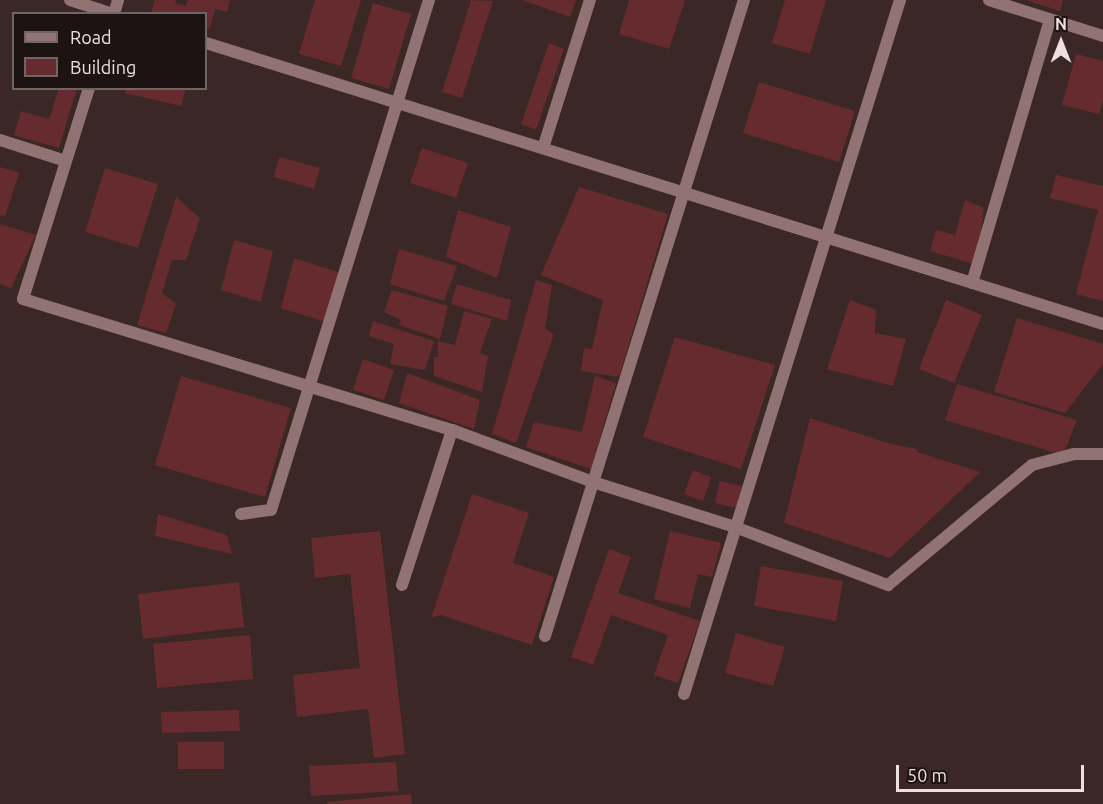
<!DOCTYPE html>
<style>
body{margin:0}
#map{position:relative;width:1103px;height:804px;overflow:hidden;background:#3c2727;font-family:Ubuntu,sans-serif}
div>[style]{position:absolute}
.building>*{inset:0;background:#662b2e}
.street>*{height:12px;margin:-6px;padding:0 6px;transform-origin:6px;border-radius:6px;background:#917373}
span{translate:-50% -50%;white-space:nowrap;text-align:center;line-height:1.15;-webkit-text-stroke:6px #1c1312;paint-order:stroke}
.legend{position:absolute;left:12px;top:12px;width:195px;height:78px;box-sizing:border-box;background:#1c1312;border:2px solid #706564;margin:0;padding:8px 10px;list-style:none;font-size:18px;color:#efe0e0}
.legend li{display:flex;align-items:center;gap:12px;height:30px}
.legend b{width:30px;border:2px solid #706564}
.north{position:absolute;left:1031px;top:12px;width:60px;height:60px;-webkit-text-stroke:4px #1c1312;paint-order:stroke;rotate:0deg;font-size:16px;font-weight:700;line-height:24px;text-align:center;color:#efe0e0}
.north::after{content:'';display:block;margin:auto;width:21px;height:27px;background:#efe0e0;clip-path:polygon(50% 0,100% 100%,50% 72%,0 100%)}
.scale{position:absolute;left:896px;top:765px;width:188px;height:27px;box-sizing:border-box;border:3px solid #efe0e0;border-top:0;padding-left:8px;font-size:18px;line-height:21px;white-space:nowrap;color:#efe0e0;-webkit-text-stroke:4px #1c1312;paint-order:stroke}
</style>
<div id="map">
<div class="building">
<i style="clip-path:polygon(155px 0,176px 0,175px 3px,186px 6px,188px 0,230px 0,227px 12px,215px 9px,210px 28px,206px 27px,206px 14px,151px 13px)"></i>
<i style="clip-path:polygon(315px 0,361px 0,341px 66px,299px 54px)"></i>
<i style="clip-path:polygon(471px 0,493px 1px,462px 98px,442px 92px)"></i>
<i style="clip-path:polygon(522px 0,576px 0,570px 17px)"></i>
<i style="clip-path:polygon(629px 0,685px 0,669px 49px,619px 34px)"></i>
<i style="clip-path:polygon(785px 0,826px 0,810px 54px,772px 43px)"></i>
<i style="clip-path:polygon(1026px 0,1063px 0,1060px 11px)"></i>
<i style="clip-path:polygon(373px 3px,411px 14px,389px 89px,351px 78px)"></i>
<i style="clip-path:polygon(549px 43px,564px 49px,536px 130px,521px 124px)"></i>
<i style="clip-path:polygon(1076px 54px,1103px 61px,1103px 100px,1099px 114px,1062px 105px)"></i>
<i style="clip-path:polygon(759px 82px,855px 111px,839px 162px,743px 133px)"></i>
<i style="clip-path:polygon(59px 88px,77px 88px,59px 148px,14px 135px,21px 111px,49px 119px)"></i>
<i style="clip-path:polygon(126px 88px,186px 88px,181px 106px,125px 93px)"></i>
<i style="clip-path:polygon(422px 148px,468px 163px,456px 198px,410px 183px)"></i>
<i style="clip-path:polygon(279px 157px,320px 168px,314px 189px,274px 177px)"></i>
<i style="clip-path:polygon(0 167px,19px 173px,5px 216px,0 215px)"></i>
<i style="clip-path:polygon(105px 168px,158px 184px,138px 248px,85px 232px)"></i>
<i style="clip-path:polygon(1056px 175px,1103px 186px,1103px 301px,1076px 294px,1098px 210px,1050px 198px)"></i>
<i style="clip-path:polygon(579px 187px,668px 214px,619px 377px,581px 371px,584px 348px,592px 349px,603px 300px,541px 275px)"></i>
<i style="clip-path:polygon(176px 197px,200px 218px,186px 260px,172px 260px,162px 293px,176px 304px,166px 333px,137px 325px)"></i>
<i style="clip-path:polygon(965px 200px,984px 208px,977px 265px,930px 251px,936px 230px,955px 235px)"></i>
<i style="clip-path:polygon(458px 210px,511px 227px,497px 278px,446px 257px)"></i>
<i style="clip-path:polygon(0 224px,36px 235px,11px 288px,0 284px)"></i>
<i style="clip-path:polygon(234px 240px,273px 251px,261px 302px,221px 290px)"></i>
<i style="clip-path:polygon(399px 249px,457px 266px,444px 301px,390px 284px)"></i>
<i style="clip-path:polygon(294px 258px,341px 273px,325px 322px,281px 308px)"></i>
<i style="clip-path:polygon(536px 280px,552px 285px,545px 329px,554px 334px,516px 443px,492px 434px)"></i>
<i style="clip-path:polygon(457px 284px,511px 300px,507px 321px,451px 304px)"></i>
<i style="clip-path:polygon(392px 290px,448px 306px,440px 339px,399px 325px,401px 320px,384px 312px)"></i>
<i style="clip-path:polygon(850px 300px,876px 310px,875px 333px,906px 339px,893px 386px,827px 369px)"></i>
<i style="clip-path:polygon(946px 300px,982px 315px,954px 383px,919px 369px)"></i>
<i style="clip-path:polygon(464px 311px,492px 319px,480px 353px,488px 356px,482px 392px,434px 376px,434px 357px,438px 357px,438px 341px,455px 345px)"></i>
<i style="clip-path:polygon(1017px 318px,1103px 344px,1103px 364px,1065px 413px,994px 392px)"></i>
<i style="clip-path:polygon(373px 321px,434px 341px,425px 370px,390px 364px,394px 344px,369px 336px)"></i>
<i style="clip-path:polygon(675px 337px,775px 365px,741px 469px,643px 437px)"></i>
<i style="clip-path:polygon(363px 359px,394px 370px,384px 400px,353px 390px)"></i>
<i style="clip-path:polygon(407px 373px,480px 400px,474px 429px,399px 403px)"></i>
<i style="clip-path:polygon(181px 376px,291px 408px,265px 497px,155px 465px)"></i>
<i style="clip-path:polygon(595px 376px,616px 383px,591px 469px,526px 447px,534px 422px,582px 432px)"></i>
<i style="clip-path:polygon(957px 384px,1077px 420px,1063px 455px,945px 420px)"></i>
<i style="clip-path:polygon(810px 418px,891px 444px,917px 449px,917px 452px,980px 472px,890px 558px,784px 523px)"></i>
<i style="clip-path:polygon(693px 470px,711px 477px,703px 501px,684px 494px)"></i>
<i style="clip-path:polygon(720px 481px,742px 486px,736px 508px,715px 503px)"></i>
<i style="clip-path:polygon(472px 494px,529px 513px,513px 563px,554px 577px,532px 645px,441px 615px,431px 618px)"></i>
<i style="clip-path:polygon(158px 514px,227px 535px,232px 554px,155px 536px)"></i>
<i style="clip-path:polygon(380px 531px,405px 754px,374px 758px,368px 709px,297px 717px,293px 675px,360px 668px,350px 574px,315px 578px,311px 538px)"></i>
<i style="clip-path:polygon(670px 531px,721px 543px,712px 577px,698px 574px,690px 608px,654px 599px)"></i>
<i style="clip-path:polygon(609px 549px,631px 557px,618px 593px,700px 621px,678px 683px,654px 675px,668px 635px,611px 615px,593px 665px,571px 657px)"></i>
<i style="clip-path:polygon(761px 566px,843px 581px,836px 621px,754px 606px)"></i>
<i style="clip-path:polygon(239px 582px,244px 627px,143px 639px,138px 594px)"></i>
<i style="clip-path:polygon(736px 633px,785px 647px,773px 686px,725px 673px)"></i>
<i style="clip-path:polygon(250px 635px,253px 679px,157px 688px,153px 644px)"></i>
<i style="clip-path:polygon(239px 710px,240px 731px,162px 733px,161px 712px)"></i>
<i style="clip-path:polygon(178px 742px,224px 742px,224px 769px,178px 769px)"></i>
<i style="clip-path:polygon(396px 762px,398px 791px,311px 796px,309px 766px)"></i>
<i style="clip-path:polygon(411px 794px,412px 804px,327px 804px,327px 802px)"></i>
</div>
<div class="street">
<i style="left:70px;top:0;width:45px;rotate:18deg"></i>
<i style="left:989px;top:0;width:120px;rotate:17.5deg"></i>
<i style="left:114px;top:14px;width:15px;rotate:-74deg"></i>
<i style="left:206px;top:43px;width:940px;rotate:17.39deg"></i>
<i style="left:89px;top:88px;width:221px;rotate:107.4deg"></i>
<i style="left:23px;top:299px;width:449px;rotate:17deg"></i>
<i style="left:452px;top:430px;width:150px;rotate:20.2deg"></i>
<i style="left:593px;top:482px;width:149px;rotate:17.6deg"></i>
<i style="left:735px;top:527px;width:164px;rotate:20.8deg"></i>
<i style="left:888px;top:585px;width:187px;rotate:-39.8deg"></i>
<i style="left:1032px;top:465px;width:43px;rotate:-14.7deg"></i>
<i style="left:1074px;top:454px;width:29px"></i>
<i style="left:0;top:140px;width:69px;rotate:17.7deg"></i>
<i style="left:543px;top:148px;width:155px;rotate:-72.4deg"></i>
<i style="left:972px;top:283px;width:274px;rotate:-73.5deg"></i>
<i style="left:241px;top:514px;width:30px;rotate:-8deg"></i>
<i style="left:271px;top:510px;width:534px;rotate:-72.79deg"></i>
<i style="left:402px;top:585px;width:163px;rotate:-72.1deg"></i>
<i style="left:545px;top:636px;width:666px;rotate:-72.63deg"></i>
<i style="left:684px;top:694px;width:727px;rotate:-72.71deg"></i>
</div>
<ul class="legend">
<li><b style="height:8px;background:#917373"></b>Road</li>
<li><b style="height:16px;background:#662b2e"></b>Building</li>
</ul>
<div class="north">N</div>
<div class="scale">50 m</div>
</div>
